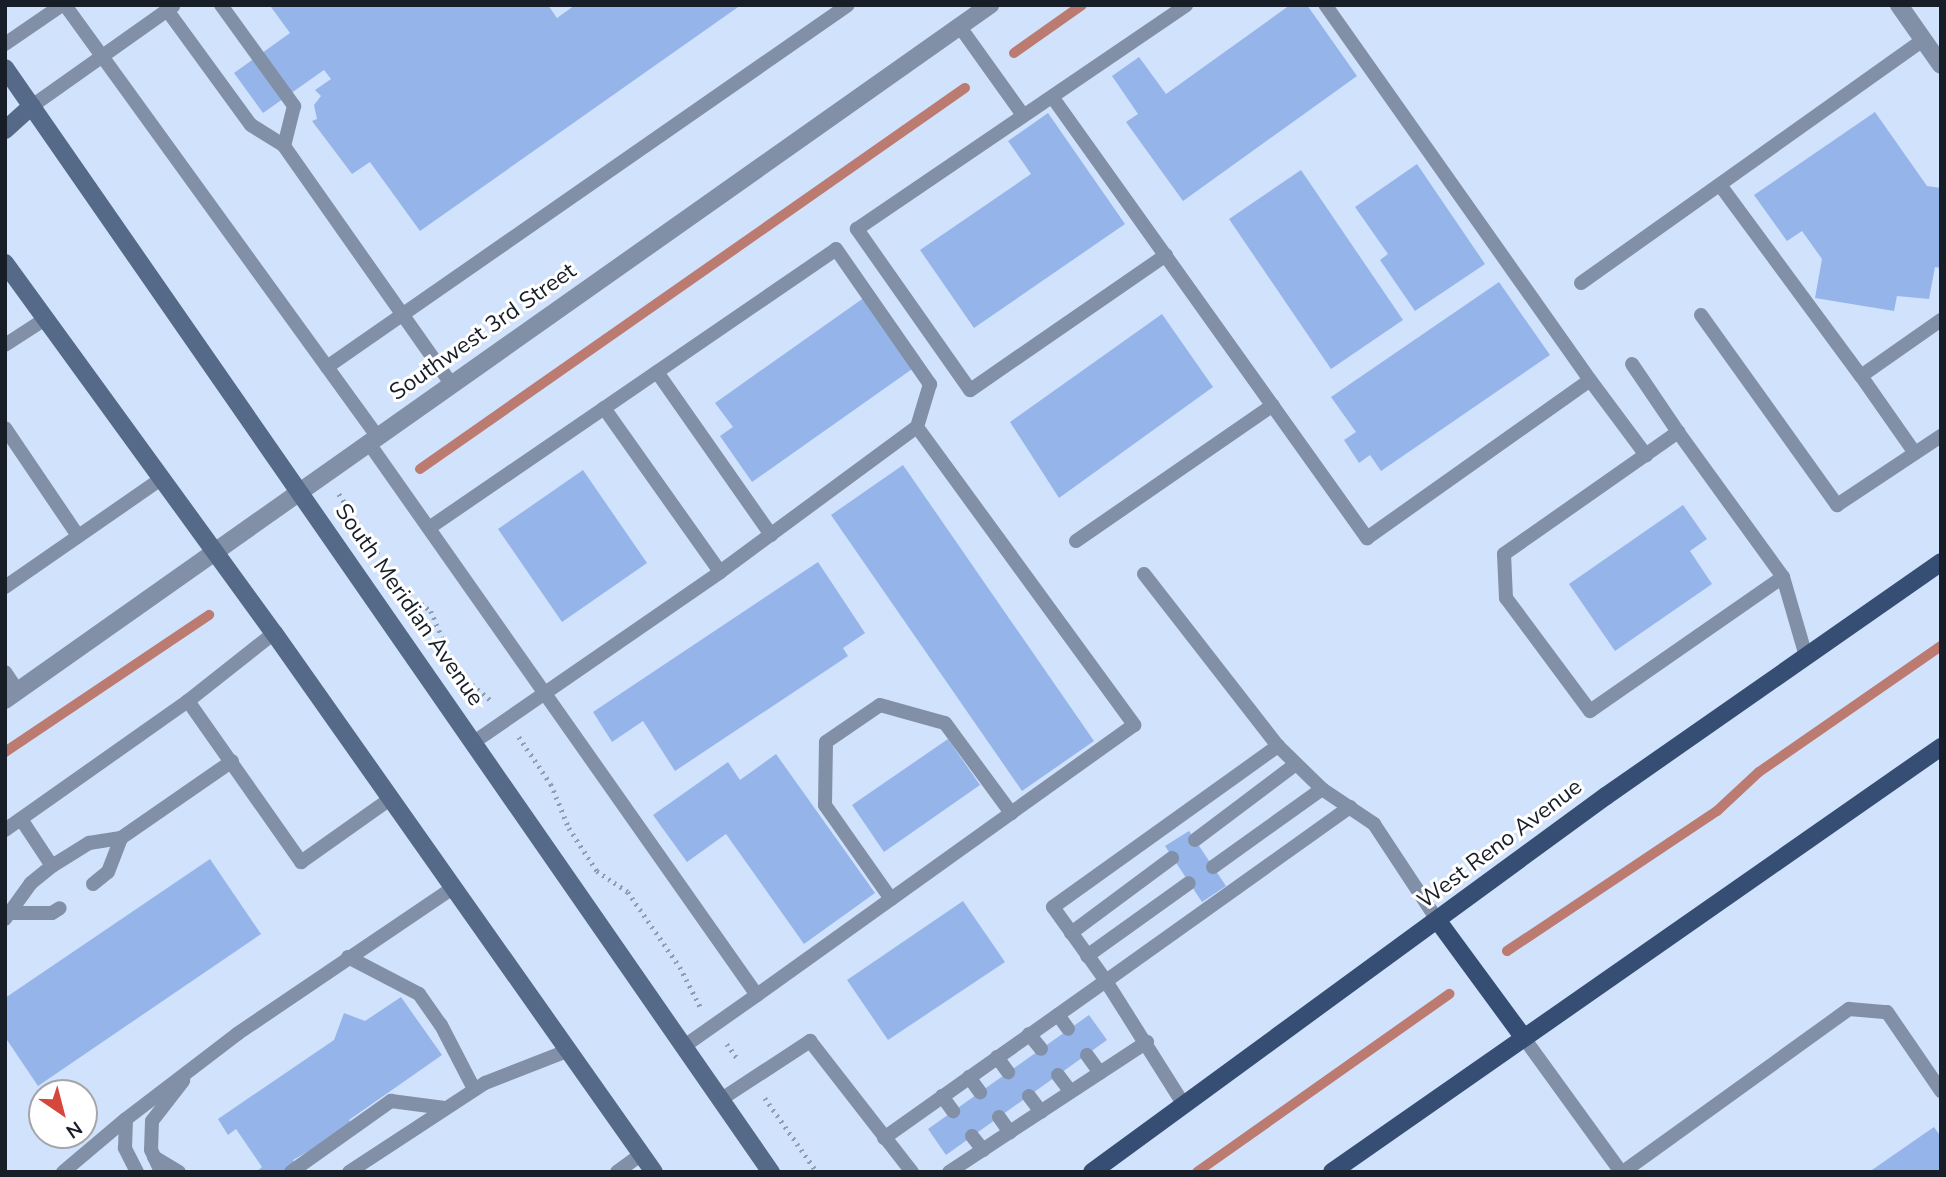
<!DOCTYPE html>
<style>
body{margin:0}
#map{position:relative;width:1946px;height:1177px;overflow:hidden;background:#d1e2fc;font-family:"Nunito Sans",sans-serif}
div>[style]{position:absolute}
.stream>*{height:10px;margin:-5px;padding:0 5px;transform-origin:5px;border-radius:5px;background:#bc7b71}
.building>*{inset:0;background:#95b5ea}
.path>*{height:4.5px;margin-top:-2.25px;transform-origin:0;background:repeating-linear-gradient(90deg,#909db1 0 2px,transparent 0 7px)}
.lane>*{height:14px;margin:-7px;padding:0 7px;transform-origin:7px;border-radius:7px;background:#8290a7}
.street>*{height:18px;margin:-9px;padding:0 9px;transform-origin:9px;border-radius:9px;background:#8290a7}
.secondary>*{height:18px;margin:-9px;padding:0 9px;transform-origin:9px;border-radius:9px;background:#556989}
.primary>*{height:18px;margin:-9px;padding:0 9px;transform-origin:9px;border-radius:9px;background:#364d74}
span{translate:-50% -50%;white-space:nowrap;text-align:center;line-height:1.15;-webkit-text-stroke:6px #fff;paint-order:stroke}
.street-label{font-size:23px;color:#181e28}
.frame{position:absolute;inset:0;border:7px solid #181e28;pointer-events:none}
.north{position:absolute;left:28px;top:1079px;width:70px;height:70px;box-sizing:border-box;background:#fff;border:2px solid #a3a5a9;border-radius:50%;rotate:145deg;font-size:19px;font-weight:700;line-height:28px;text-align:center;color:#181e28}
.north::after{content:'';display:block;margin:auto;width:24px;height:32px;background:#d5473b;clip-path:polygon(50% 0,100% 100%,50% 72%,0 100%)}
</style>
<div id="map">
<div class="stream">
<i style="left:1014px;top:53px;width:83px;rotate:-35.2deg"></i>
<i style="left:420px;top:469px;width:665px;rotate:-34.96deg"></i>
<i style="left:5px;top:752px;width:246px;rotate:-33.9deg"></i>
<i style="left:1507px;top:951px;width:252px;rotate:-33.7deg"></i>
<i style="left:1717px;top:811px;width:57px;rotate:-42.9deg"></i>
<i style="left:1759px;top:772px;width:221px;rotate:-34.7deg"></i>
<i style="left:1197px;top:1172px;width:309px;rotate:-35.2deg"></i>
</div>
<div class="building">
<i style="clip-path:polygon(273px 5px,548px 5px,557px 18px,575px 5px,741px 5px,420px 231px,370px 162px,352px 174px,312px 121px,317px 119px,314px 105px,321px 96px,315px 90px,331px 79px,324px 70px,263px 113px,234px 73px,290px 33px,271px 7px)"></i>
<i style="clip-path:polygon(1290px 5px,1307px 5px,1357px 76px,1183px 201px,1126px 122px,1138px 114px,1112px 76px,1139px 57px,1166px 94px)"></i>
<i style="clip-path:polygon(1875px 112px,1927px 186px,1941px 188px,1941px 268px,1935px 267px,1929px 299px,1897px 296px,1894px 311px,1815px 298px,1822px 259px,1802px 231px,1787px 241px,1754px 195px)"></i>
<i style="clip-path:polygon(1048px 113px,1125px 224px,974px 328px,920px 250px,1031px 174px,1008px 141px)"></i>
<i style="clip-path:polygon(1417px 164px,1485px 264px,1415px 311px,1380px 260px,1388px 254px,1355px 207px)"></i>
<i style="clip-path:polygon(1301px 170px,1403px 320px,1331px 369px,1229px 219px)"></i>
<i style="clip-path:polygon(1499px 282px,1550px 355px,1381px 471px,1370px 455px,1359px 463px,1344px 440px,1356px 432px,1331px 397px)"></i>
<i style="clip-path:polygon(865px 297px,915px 367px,752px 482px,720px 436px,733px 427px,715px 403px)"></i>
<i style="clip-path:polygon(1162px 314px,1213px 387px,1059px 498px,1010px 422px)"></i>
<i style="clip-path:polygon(903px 465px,1094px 741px,1022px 791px,831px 515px)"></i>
<i style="clip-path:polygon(583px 470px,647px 563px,562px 622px,498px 529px)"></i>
<i style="clip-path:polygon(1683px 505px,1707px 539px,1690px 551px,1712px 584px,1615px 651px,1569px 584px)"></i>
<i style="clip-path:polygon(818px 562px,865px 633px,843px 648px,848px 656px,675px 771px,643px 721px,612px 742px,593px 712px)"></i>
<i style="clip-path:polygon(948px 739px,980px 785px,884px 852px,852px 805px)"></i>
<i style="clip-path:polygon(776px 754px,875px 893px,804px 944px,726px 834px,687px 862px,653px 815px,728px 762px,740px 780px)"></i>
<i style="clip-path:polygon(1189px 831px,1226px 886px,1202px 902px,1165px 846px)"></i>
<i style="clip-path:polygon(210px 859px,261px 934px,38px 1086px,5px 1037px,5px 998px)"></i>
<i style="clip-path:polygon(963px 901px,1005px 962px,888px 1040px,847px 980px)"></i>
<i style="clip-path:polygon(401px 997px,442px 1055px,349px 1120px,353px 1126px,293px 1160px,297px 1165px,288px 1172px,256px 1172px,262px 1167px,236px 1129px,228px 1135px,218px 1119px,334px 1040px,344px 1013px,365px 1021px)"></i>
<i style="clip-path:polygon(1089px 1015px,1107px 1040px,946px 1155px,928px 1129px)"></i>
<i style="clip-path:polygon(1934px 1127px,1941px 1137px,1941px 1172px,1869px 1172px)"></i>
</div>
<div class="path">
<i style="left:339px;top:494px;width:110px;rotate:56.9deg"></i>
<i style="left:399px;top:586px;width:41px;rotate:38deg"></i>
<i style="left:431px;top:611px;width:65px;rotate:67.4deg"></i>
<i style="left:456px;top:671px;width:48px;rotate:40deg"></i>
<i style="left:519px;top:737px;width:57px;rotate:55.8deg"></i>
<i style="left:551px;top:784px;width:48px;rotate:67.8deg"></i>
<i style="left:569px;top:828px;width:51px;rotate:56.9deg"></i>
<i style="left:597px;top:871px;width:37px;rotate:34deg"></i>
<i style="left:628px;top:892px;width:91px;rotate:55.3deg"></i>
<i style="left:680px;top:967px;width:46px;rotate:62.9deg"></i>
<i style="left:727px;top:1044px;width:19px;rotate:54deg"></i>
<i style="left:765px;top:1098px;width:90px;rotate:54.9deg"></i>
</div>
<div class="lane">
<i style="left:65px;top:5px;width:532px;rotate:54.1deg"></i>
<i style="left:221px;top:5px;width:125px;rotate:54.1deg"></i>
<i style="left:294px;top:106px;width:41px;rotate:104deg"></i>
<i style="left:167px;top:10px;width:142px;rotate:53.9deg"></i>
<i style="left:251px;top:125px;width:39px;rotate:32deg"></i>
<i style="left:284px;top:146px;width:291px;rotate:54.9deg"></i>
<i style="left:960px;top:27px;width:108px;rotate:54.4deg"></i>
<i style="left:5px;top:44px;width:69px;rotate:-34.4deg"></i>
<i style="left:1053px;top:98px;width:541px;rotate:54.49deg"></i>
<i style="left:1367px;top:538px;width:273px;rotate:-35.3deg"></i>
<i style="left:1590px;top:380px;width:459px;rotate:-125.2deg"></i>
<i style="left:32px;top:106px;width:173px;rotate:-35.3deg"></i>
<i style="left:1720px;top:185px;width:237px;rotate:53.6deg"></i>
<i style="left:1861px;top:376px;width:98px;rotate:-35deg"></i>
<i style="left:1166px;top:255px;width:238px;rotate:145.4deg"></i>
<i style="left:970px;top:390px;width:197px;rotate:-125.1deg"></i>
<i style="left:857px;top:229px;width:398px;rotate:-34.2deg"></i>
<i style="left:1581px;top:283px;width:420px;rotate:-35.4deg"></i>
<i style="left:1701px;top:315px;width:234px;rotate:54.4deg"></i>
<i style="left:1837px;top:505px;width:125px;rotate:-33.6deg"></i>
<i style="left:5px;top:345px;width:48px;rotate:-33deg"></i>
<i style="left:1632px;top:364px;width:82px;rotate:55.9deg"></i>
<i style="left:327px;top:367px;width:634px;rotate:-34.79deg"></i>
<i style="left:657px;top:372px;width:199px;rotate:55deg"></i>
<i style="left:1861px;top:376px;width:94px;rotate:55deg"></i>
<i style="left:1590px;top:380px;width:94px;rotate:53.3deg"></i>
<i style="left:604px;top:408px;width:201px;rotate:54.7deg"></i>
<i style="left:5px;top:428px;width:130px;rotate:55.9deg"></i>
<i style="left:368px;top:442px;width:676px;rotate:54.88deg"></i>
<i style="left:757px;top:995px;width:90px;rotate:144.9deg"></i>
<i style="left:429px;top:528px;width:493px;rotate:-34.4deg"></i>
<i style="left:836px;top:249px;width:165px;rotate:55.2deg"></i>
<i style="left:930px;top:384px;width:45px;rotate:106.8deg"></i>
<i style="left:1076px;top:541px;width:239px;rotate:-34.6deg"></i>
<i style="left:1144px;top:574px;width:218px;rotate:52.1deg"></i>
<i style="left:1278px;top:746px;width:62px;rotate:44.3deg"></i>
<i style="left:1322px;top:789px;width:63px;rotate:33.9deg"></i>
<i style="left:1374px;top:824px;width:116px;rotate:56.6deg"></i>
<i style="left:1783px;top:577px;width:235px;rotate:145.2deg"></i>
<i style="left:1590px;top:711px;width:141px;rotate:-126.6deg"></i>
<i style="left:1506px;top:598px;width:44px;rotate:-92.6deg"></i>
<i style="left:1504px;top:554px;width:213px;rotate:-35deg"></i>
<i style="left:1678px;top:432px;width:179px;rotate:54.1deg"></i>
<i style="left:1783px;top:577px;width:82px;rotate:73.8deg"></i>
<i style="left:5px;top:587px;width:190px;rotate:-34.7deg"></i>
<i style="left:274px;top:633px;width:110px;rotate:141.7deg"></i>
<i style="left:188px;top:701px;width:197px;rotate:54.9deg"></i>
<i style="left:301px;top:862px;width:109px;rotate:-35.3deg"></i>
<i style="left:5px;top:672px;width:23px;rotate:56deg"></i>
<i style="left:474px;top:742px;width:299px;rotate:-34.6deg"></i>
<i style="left:720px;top:572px;width:245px;rotate:-36.4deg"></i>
<i style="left:917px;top:427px;width:369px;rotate:53.9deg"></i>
<i style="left:1134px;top:725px;width:464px;rotate:144.4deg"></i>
<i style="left:21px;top:819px;width:56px;rotate:56.6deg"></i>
<i style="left:5px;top:830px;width:224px;rotate:-35.2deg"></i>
<i style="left:1195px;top:840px;width:126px;rotate:-37deg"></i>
<i style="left:1213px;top:867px;width:134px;rotate:-35.6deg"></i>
<i style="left:93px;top:884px;width:19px;rotate:-39deg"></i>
<i style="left:108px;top:872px;width:36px;rotate:-69deg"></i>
<i style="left:891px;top:899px;width:115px;rotate:-125.1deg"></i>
<i style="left:825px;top:805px;width:63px;rotate:-89.1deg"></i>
<i style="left:826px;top:742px;width:65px;rotate:-34.4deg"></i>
<i style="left:880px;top:705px;width:67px;rotate:15.5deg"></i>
<i style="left:945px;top:723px;width:112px;rotate:53.7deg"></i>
<i style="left:14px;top:913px;width:38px"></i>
<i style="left:52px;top:913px;width:9px;rotate:-32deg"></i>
<i style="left:5px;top:919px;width:44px;rotate:-54.2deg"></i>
<i style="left:31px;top:883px;width:27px;rotate:-39deg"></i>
<i style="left:52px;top:866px;width:44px;rotate:-31.9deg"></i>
<i style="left:89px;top:843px;width:32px;rotate:-9deg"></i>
<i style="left:121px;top:838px;width:135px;rotate:-34.7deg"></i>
<i style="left:1071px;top:933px;width:126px;rotate:-36.6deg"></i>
<i style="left:1087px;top:956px;width:125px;rotate:-35.6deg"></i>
<i style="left:348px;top:957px;width:80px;rotate:27.5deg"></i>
<i style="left:419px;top:994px;width:38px;rotate:55deg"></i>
<i style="left:441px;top:1025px;width:72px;rotate:62.7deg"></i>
<i style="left:1058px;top:1015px;width:17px;rotate:54deg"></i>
<i style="left:1029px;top:1034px;width:19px;rotate:51deg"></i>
<i style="left:1524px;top:1038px;width:165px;rotate:54.1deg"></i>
<i style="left:1087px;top:1055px;width:22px;rotate:54deg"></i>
<i style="left:997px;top:1057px;width:19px;rotate:54deg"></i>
<i style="left:1058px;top:1075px;width:21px;rotate:53deg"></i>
<i style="left:969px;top:1077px;width:19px;rotate:54deg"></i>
<i style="left:942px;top:1096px;width:19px;rotate:54deg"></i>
<i style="left:1029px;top:1096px;width:20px;rotate:53deg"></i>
<i style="left:720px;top:1100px;width:108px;rotate:-33.2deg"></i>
<i style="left:810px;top:1041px;width:166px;rotate:52.1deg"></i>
<i style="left:1184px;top:1105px;width:146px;rotate:-122.2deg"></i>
<i style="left:1106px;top:981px;width:300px;rotate:-35.5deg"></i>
<i style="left:999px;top:1117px;width:19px;rotate:55deg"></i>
<i style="left:972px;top:1136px;width:18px;rotate:52deg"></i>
<i style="left:884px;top:1138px;width:272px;rotate:-35.3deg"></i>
<i style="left:1106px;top:981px;width:91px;rotate:-125.6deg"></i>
<i style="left:1053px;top:907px;width:277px;rotate:-35.6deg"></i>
<i style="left:154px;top:1157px;width:29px;rotate:31deg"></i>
<i style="left:63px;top:1172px;width:82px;rotate:-40.1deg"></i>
<i style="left:137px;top:1172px;width:27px;rotate:-117deg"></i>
<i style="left:125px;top:1148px;width:29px;rotate:-88deg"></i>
<i style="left:126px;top:1119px;width:140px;rotate:-37.4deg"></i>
<i style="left:237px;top:1034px;width:261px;rotate:-34.1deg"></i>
<i style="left:161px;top:1172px;width:24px;rotate:-114deg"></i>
<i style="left:151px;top:1150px;width:29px;rotate:-88deg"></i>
<i style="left:152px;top:1121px;width:51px;rotate:-52.2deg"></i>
<i style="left:291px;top:1172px;width:123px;rotate:-35.4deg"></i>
<i style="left:391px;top:1101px;width:54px;rotate:7.4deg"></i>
<i style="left:349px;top:1172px;width:163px;rotate:-33.2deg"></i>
<i style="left:485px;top:1083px;width:90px;rotate:-21.4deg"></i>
<i style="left:617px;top:1172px;width:31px;rotate:-36deg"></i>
<i style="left:949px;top:1172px;width:237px;rotate:-33.3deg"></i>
<i style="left:1623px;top:1172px;width:279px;rotate:-35.8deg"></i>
<i style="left:1849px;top:1009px;width:38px;rotate:5deg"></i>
<i style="left:1887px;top:1012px;width:96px;rotate:55.6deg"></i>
</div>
<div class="street">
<i style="left:1899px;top:5px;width:73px;rotate:55deg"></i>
<i style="left:5px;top:700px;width:1206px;rotate:-35.21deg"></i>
</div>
<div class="secondary">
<i style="left:5px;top:68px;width:1344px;rotate:55.25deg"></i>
<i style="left:5px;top:130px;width:36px;rotate:-42deg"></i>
<i style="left:5px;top:263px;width:457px;rotate:54deg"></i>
<i style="left:274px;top:633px;width:659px;rotate:54.82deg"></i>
</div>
<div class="primary">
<i style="left:1438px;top:921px;width:145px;rotate:53.7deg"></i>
<i style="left:1092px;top:1172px;width:637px;rotate:-36.19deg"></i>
<i style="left:1606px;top:796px;width:409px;rotate:-34.9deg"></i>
<i style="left:1332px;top:1172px;width:743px;rotate:-34.91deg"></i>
</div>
<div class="street-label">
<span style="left:483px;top:332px;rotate:-35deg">Southwest 3rd Street</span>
<span style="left:409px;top:605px;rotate:55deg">South Meridian Avenue</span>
<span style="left:1500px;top:844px;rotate:-37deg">West Reno Avenue</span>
</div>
<div class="frame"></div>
<div class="north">N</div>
</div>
